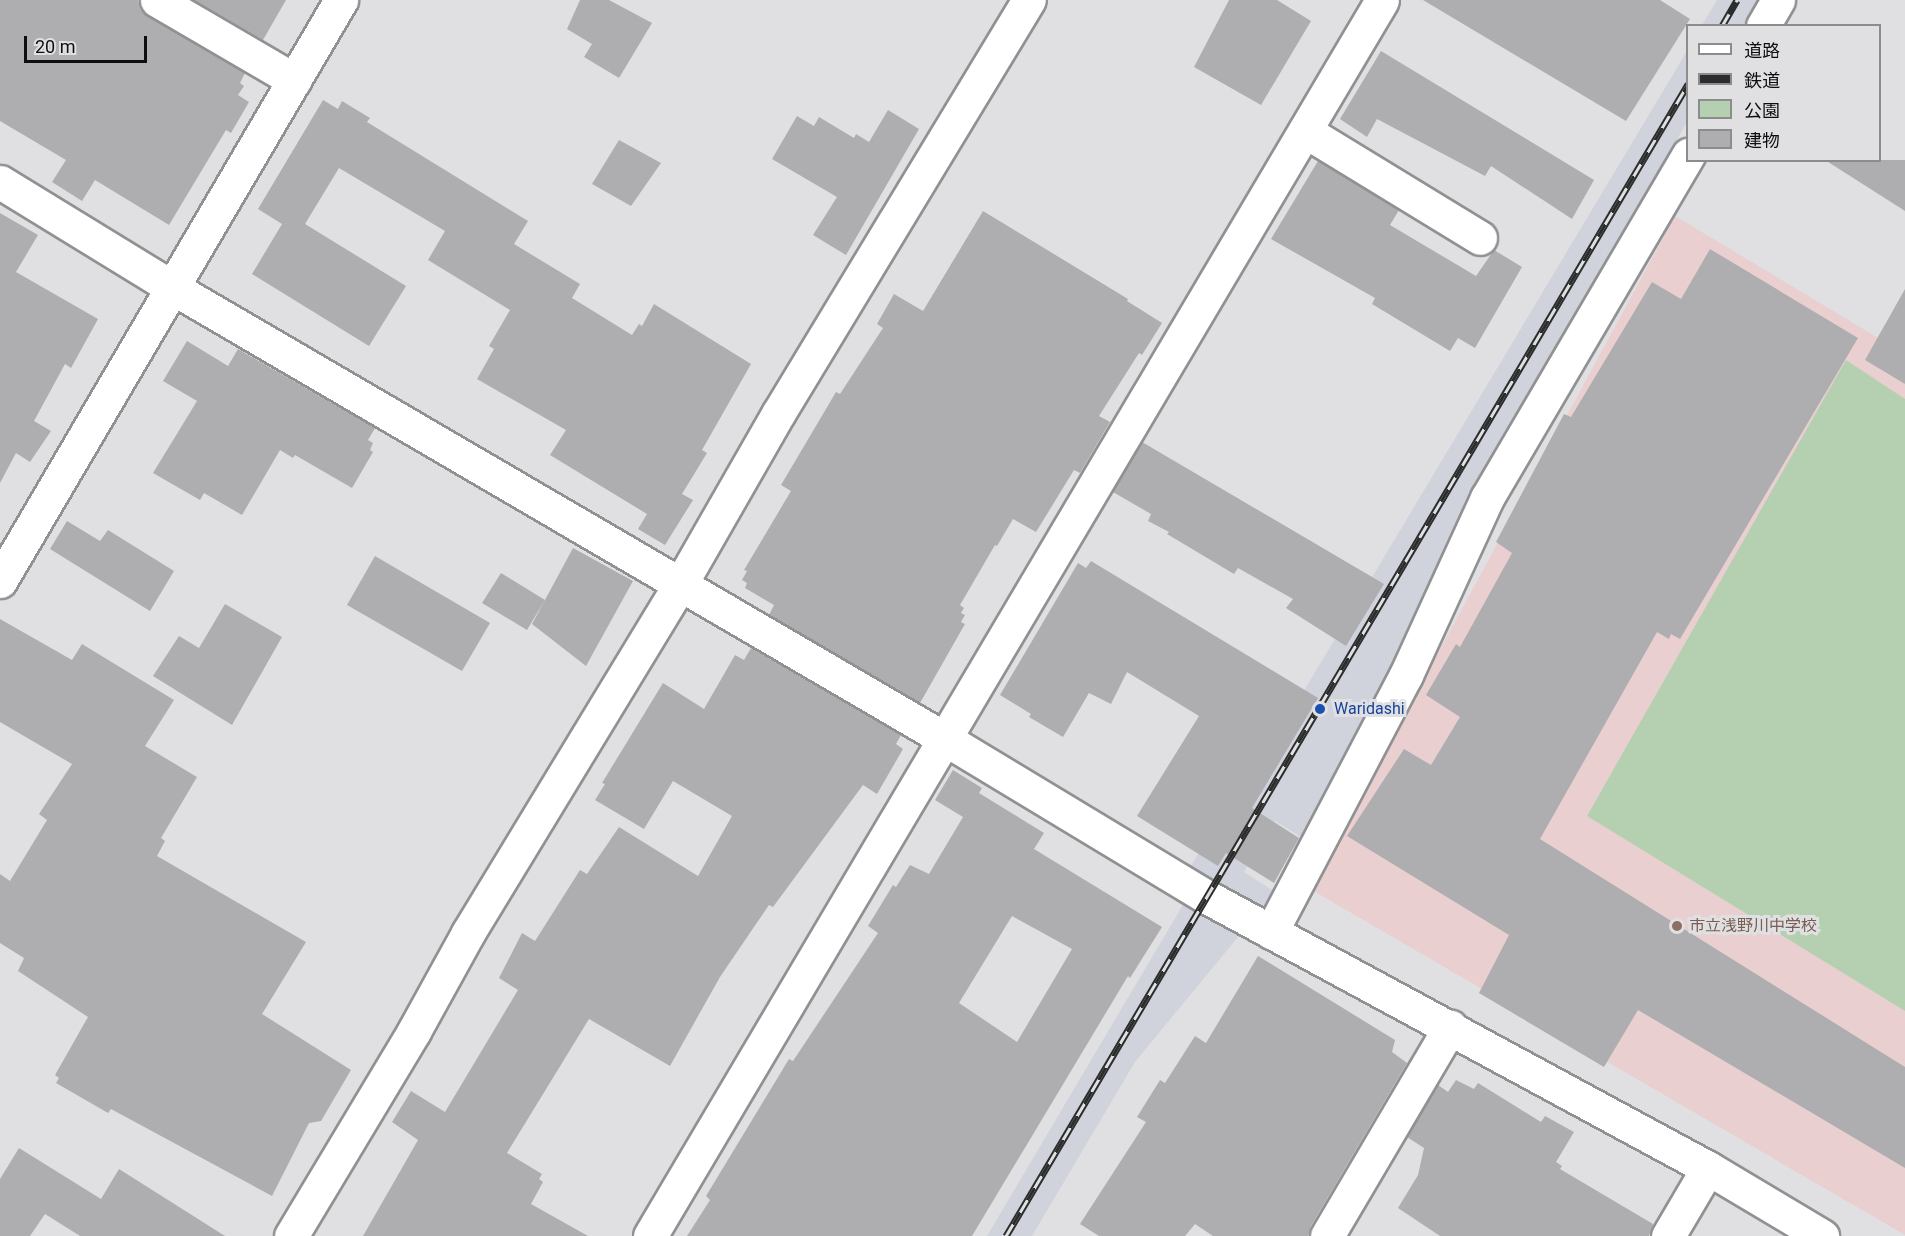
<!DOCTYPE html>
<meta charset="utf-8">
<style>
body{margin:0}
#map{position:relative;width:1905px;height:1236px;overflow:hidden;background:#e0e0e2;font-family:Roboto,"Noto Sans JP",sans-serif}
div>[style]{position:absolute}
.built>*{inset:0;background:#d1d3dc}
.education>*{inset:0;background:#eacfd1}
.green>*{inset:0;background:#b4d0b0}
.building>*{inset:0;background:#aeaeb0}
.roads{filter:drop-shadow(2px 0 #909192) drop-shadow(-2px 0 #909192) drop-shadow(0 2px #909192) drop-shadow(0 -2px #909192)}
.minor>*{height:33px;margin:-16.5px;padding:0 16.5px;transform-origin:16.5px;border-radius:16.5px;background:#fff}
.rail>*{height:7px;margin-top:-3.5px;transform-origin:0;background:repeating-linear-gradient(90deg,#e0e0e2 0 14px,#2b2c2c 0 28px);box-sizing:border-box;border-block:2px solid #2b2c2c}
.dots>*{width:16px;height:16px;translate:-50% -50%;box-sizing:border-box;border:3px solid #e0e0e2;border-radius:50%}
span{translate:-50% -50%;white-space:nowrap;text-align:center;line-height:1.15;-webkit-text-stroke:6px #e0e0e2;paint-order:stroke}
.transit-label{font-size:16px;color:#164399}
.left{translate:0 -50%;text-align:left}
.education-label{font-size:16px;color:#785e54}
.legend{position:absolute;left:1686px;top:24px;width:195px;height:138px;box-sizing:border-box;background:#e0e0e2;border:2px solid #8c8c8d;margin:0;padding:8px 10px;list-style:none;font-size:18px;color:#0d0e0e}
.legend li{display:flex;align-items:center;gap:12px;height:30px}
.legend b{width:30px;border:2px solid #8c8c8d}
.scale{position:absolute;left:24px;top:36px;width:123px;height:27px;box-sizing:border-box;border:3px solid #0d0e0e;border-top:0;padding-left:8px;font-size:18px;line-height:21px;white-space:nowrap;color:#0d0e0e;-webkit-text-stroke:4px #e0e0e2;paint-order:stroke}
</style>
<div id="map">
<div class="built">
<i style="clip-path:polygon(1717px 0,1759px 0,1744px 25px,1702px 25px)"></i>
<i style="clip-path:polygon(1687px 51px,1687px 122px,1529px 397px,1306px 840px,1275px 821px,1244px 872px,1275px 892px,1262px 913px,1238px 937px,1135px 1062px,1032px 1236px,987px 1236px,1200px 876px,1189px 869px,1288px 706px,1293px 709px)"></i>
</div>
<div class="education">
<i style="clip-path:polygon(1675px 216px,1905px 354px,1905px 1235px,1310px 889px)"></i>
</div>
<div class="green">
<i style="clip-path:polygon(1846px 360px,1905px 399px,1905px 1011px,1587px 816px)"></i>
</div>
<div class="building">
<i style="clip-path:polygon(0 0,138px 0,140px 9px,148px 16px,245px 73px,240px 83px,244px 86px,238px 95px,249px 102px,231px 133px,226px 130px,169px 225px,95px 180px,82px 201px,52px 182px,66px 160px,0 121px)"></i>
<i style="clip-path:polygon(194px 0,286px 0,263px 40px)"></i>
<i style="clip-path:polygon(580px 0,609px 0,652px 23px,619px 78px,584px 57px,592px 44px,567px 29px)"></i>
<i style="clip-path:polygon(1229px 0,1277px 0,1311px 21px,1261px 105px,1194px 67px)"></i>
<i style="clip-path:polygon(1423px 0,1660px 0,1690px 19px,1626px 121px)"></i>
<i style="clip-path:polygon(1381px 51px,1594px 180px,1572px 219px,1491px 166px,1485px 176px,1377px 119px,1367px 137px,1340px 119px)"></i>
<i style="clip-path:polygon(323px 100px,338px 109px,342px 101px,370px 118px,367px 122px,528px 221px,514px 244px,580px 284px,572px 298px,632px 335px,639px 324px,642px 326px,654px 304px,751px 364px,702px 450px,707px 453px,682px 494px,693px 500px,665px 545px,638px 529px,647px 514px,550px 455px,566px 430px,477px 379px,494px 349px,489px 346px,510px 310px,428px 260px,445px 231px,339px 168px,305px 224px,406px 286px,369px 346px,252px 274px,282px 224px,258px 209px)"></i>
<i style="clip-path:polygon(888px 110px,919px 129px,846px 255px,813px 235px,837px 197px,772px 159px,797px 116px,814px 126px,819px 117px,854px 138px,856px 134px,869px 142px)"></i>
<i style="clip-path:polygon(619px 140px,661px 163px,631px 206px,592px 184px)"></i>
<i style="clip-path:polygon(1825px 160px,1905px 160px,1905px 211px)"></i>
<i style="clip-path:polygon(1318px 161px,1399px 210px,1390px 225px,1476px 276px,1494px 250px,1522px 267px,1475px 348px,1458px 338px,1450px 351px,1372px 304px,1375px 298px,1271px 239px)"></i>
<i style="clip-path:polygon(983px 211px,1128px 299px,1127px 301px,1162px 323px,1142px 355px,1139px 353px,1099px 416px,1110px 422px,1080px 473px,1074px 470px,1036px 532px,1013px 519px,997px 546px,995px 545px,960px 605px,964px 608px,961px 613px,965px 615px,961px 622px,965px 624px,920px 703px,769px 615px,774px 605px,745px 588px,747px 583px,742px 580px,747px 571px,744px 570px,791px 491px,781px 485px,836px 392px,840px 394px,883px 328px,877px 324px,894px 294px,923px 311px)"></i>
<i style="clip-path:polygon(0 213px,38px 235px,16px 272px,98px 319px,71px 368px,65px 364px,34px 421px,51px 431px,30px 462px,16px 453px,0 483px)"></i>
<i style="clip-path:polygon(1710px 249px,1858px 338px,1680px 639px,1671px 634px,1669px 639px,1657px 632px,1540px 839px,1905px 1067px,1905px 1168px,1638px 1010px,1604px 1067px,1479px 993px,1509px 935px,1347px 836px,1404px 749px,1431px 765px,1460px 717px,1426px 695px,1456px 644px,1460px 647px,1512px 553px,1496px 542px,1564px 414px,1571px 417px,1652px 282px,1681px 299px)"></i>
<i style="clip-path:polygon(1905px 289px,1905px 384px,1865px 360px)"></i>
<i style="clip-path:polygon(187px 341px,228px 366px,238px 349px,375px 428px,368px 440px,373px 443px,370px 450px,373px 452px,352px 488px,295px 455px,293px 458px,280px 450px,242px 515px,204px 493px,200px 500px,153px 473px,197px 401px,163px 381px)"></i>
<i style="clip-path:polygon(1142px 442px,1384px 584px,1346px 646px,1286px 608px,1293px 599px,1238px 568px,1234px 574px,1167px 534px,1169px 532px,1148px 521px,1151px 514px,1113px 492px)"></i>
<i style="clip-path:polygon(67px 521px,100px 541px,108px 530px,174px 571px,150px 611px,50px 549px)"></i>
<i style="clip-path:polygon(573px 548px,633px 581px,586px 666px,532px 624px)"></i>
<i style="clip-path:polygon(375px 556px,490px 623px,462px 671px,347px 605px)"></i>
<i style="clip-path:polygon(1091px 561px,1318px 698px,1252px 808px,1299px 838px,1274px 883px,1226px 853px,1218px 866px,1137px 816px,1199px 716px,1127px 672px,1111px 704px,1089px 693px,1063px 737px,1029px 717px,1031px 714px,1000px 695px,1078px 563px,1086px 568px)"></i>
<i style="clip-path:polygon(501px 573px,545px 600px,527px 630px,482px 603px)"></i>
<i style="clip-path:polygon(225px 604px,282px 637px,232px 725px,153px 676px,179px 636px,199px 648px)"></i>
<i style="clip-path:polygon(0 619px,72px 660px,82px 644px,174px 700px,145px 746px,197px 777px,161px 838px,165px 841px,157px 856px,306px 942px,262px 1014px,351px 1070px,321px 1121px,309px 1123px,272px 1196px,111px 1109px,108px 1113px,56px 1083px,59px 1078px,55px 1075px,88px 1017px,18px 971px,24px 958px,0 943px,0 874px,10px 881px,47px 820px,39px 814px,72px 764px,0 722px)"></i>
<i style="clip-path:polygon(751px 648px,901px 735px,896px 744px,903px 749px,877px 794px,863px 785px,773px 907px,769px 905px,720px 977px,670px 1066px,589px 1019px,507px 1153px,542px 1174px,539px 1179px,543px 1182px,531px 1204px,588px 1236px,363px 1236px,418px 1140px,392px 1122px,411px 1091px,445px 1112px,518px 990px,499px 978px,522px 933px,535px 941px,580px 870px,587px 874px,619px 827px,698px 876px,732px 816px,673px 781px,644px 829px,595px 800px,605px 784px,602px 783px,663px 683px,704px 709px,735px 655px,744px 660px)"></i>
<i style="clip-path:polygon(evenodd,953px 770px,982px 788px,979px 793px,1044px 833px,1034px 849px,1162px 927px,1130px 978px,1128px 976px,972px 1236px,687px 1236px,710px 1200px,706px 1196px,789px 1059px,793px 1061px,878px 933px,868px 926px,893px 885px,896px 887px,910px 865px,929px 874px,963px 817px,935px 800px,953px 770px,1012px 916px,1072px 949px,1017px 1042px,959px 1003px,1012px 916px)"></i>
<i style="clip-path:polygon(1258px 956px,1395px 1040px,1392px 1052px,1407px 1063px,1311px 1226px,1308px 1236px,1213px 1236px,1195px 1224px,1185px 1236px,1099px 1236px,1080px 1224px,1146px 1122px,1137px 1117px,1160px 1080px,1165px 1083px,1195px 1036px,1206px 1043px)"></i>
<i style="clip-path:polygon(1456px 1080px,1474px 1089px,1478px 1083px,1541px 1122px,1545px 1116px,1574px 1132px,1556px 1162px,1562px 1166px,1560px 1169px,1653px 1224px,1649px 1236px,1440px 1236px,1398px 1208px,1418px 1175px,1424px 1148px,1407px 1137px,1438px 1085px,1448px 1092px)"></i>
<i style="clip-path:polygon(19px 1148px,101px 1199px,119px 1169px,225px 1236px,80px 1236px,45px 1214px,30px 1236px,0 1236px,0 1179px)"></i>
</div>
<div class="roads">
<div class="minor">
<i style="left:157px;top:0;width:159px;rotate:30.3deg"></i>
<i style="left:1763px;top:26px;width:30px;rotate:-60deg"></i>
<i style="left:1305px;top:131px;width:205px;rotate:31.4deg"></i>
<i style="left:0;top:182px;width:203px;rotate:31.5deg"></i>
<i style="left:173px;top:288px;width:894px;rotate:30.29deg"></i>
<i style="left:945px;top:739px;width:306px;rotate:31.1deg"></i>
<i style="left:1207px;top:897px;width:570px;rotate:28.41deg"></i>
<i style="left:1708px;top:1168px;width:133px;rotate:30.8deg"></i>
<i style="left:0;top:581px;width:674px;rotate:-59.59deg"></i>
<i style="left:1271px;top:932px;width:290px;rotate:-62.3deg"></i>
<i style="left:1406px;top:675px;width:195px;rotate:-65.4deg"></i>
<i style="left:1487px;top:498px;width:398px;rotate:-59.6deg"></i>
<i style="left:291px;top:1236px;width:239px;rotate:-59deg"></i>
<i style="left:414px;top:1031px;width:112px;rotate:-61.1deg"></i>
<i style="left:468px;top:933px;width:407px;rotate:-58.7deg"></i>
<i style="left:680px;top:585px;width:197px;rotate:-60.2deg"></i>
<i style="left:778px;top:414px;width:484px;rotate:-58.8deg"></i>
<i style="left:650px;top:1236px;width:1436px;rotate:-59.36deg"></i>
<i style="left:1327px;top:1236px;width:243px;rotate:-59.5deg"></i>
<i style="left:1668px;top:1236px;width:79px;rotate:-59.5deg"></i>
</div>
</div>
<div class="rail">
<i style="left:1722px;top:26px;width:30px;rotate:-60deg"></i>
<i style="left:1006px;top:1236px;width:1339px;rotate:-59.37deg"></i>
</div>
<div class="dots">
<i style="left:1320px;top:709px;background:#1a4fb4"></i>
<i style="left:1677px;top:926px;background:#8d6e63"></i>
</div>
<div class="transit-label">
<span class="left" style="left:1334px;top:709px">Waridashi</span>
</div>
<div class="education-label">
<span class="left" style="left:1689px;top:926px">市立浅野川中学校</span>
</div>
<ul class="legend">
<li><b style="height:8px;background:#fff"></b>道路</li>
<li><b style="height:8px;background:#2b2c2c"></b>鉄道</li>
<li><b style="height:16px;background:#b4d0b0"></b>公園</li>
<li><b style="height:16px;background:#aeaeb0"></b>建物</li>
</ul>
<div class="scale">20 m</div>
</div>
